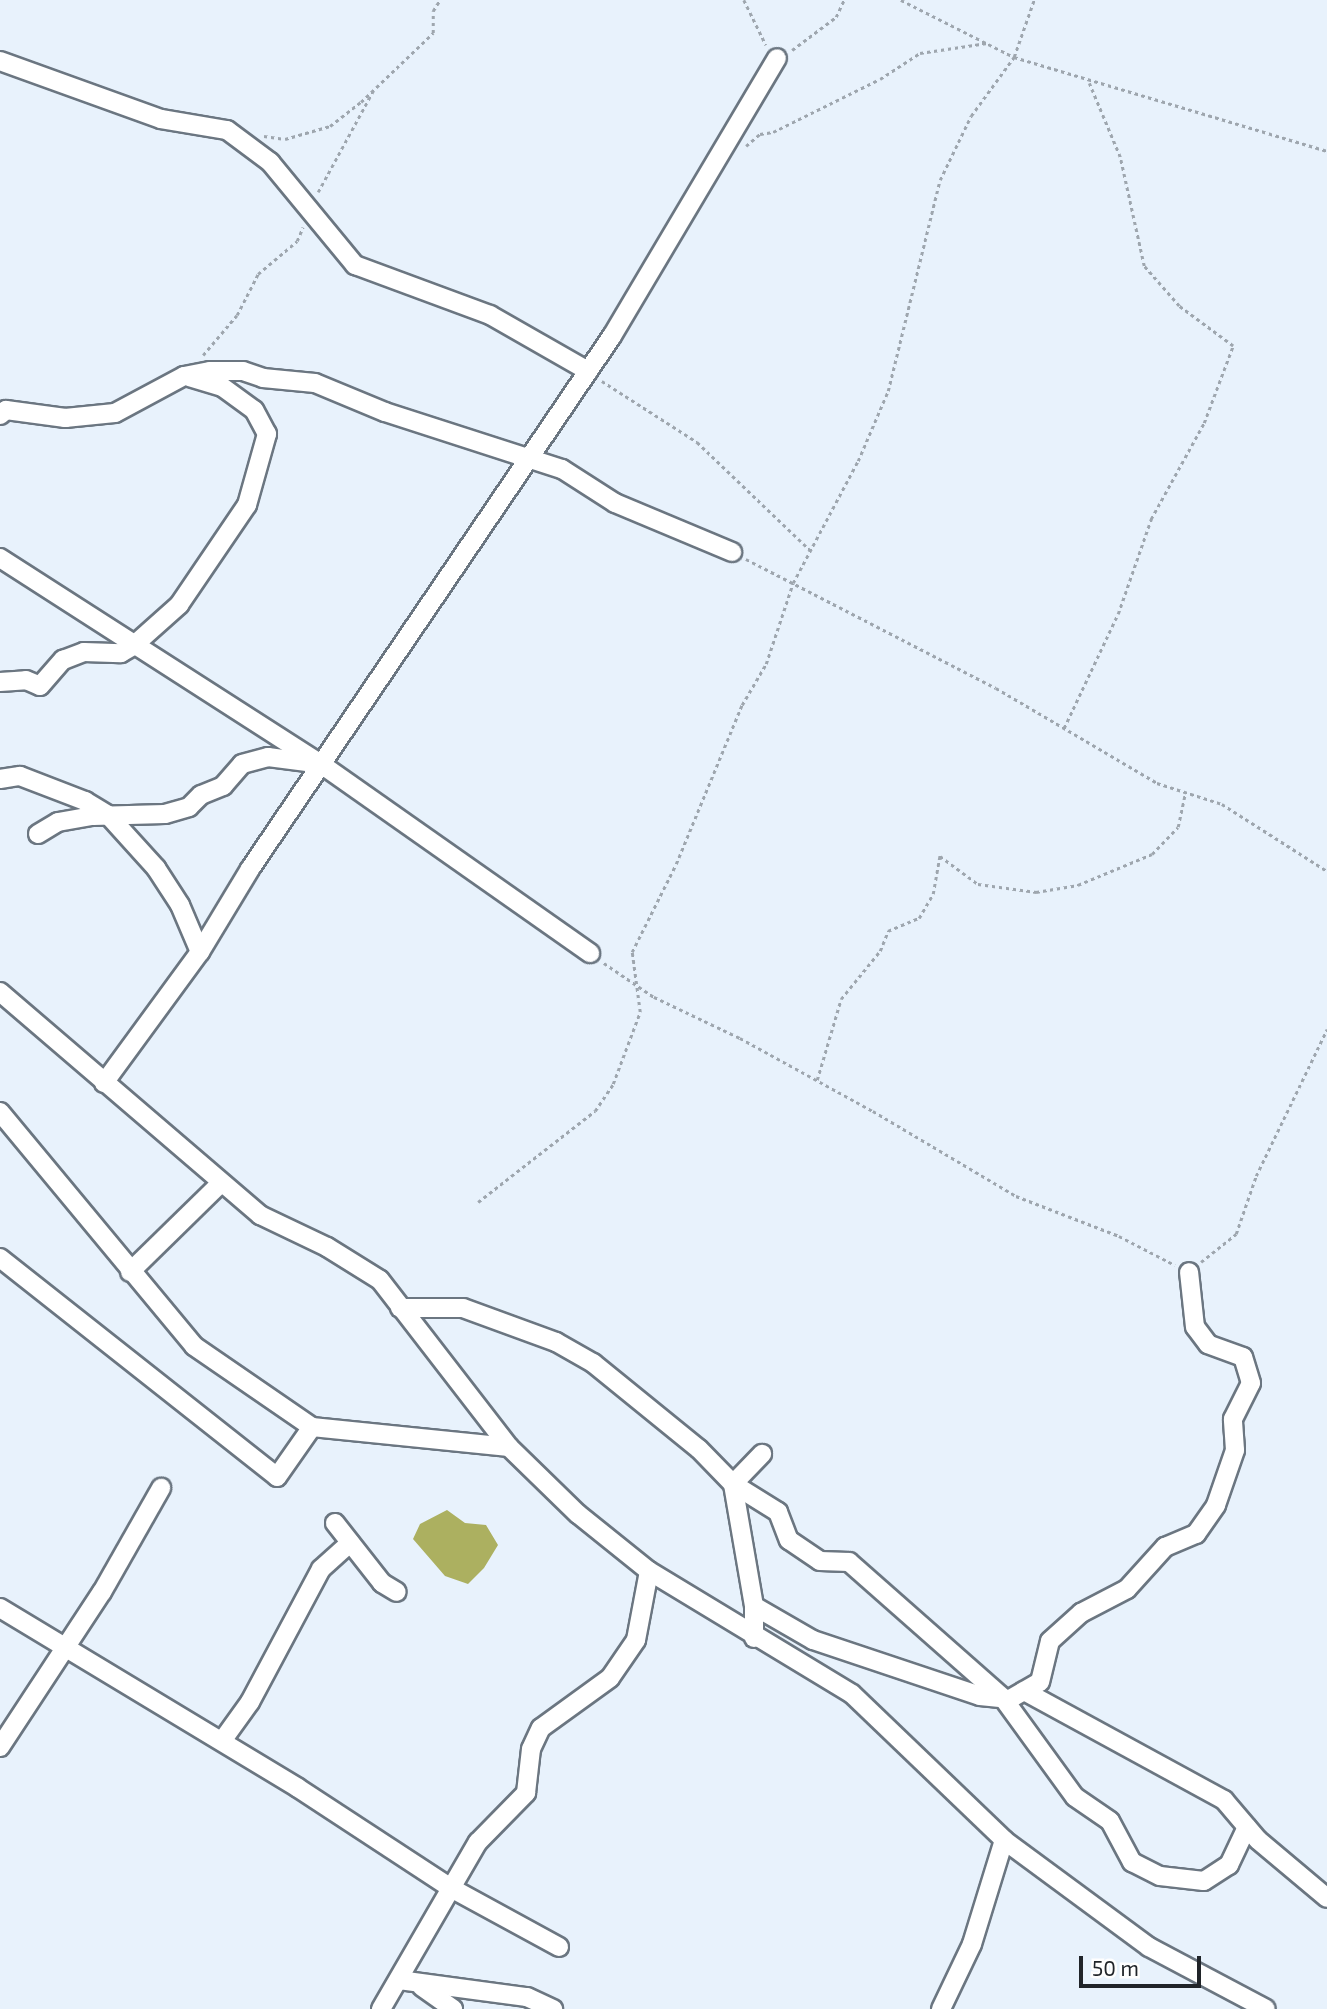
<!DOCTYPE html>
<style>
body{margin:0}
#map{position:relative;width:1327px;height:2009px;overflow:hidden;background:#e8f2fc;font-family:"Exo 2",sans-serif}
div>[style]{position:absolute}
.water>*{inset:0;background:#acb060}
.path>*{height:2.5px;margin-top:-1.25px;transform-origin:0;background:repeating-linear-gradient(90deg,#9ea6ae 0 3.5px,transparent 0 7px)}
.roads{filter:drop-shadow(2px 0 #6b7681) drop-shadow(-2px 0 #6b7681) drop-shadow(0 2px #6b7681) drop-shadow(0 -2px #6b7681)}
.minor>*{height:18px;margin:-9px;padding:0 9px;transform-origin:9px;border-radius:9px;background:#fff}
span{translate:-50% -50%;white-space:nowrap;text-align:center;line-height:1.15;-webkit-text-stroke:5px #fefefe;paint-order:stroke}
.scale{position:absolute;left:1079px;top:1956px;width:122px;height:32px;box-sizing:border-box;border:4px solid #202429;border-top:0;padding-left:9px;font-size:21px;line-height:24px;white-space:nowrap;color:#202429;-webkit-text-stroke:5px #fefefe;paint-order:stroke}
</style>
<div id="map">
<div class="water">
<i style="clip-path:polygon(447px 1510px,465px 1523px,486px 1525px,498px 1545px,484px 1568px,468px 1584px,445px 1576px,413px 1539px,420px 1524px)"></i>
</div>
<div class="path">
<i style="left:744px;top:0;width:50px;rotate:63.9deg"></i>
<i style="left:901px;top:0;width:127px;rotate:26.8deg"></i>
<i style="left:1014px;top:57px;width:327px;rotate:16.7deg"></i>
<i style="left:792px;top:50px;width:55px;rotate:-36.9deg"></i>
<i style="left:836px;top:17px;width:19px;rotate:-65deg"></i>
<i style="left:264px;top:136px;width:21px;rotate:8deg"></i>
<i style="left:285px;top:139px;width:47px;rotate:-16.1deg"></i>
<i style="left:330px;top:126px;width:39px;rotate:-38deg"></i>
<i style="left:361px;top:102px;width:100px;rotate:-43.8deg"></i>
<i style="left:433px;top:33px;width:22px;rotate:-90deg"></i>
<i style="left:433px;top:11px;width:13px;rotate:-58deg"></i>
<i style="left:746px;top:146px;width:18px;rotate:-41deg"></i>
<i style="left:760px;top:134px;width:13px;rotate:-9deg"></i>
<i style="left:773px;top:132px;width:119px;rotate:-26.4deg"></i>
<i style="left:880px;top:79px;width:48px;rotate:-33deg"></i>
<i style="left:920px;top:53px;width:68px;rotate:-8.5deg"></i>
<i style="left:318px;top:192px;width:115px;rotate:-61.4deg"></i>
<i style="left:203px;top:355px;width:52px;rotate:-49.6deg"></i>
<i style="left:237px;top:315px;width:46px;rotate:-62.9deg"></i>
<i style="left:258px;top:274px;width:51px;rotate:-40.2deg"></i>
<i style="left:297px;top:241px;width:15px;rotate:-67deg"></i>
<i style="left:602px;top:381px;width:113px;rotate:32.7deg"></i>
<i style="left:697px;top:442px;width:159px;rotate:43.7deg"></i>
<i style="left:746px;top:559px;width:281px;rotate:27.3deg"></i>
<i style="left:996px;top:688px;width:187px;rotate:30.5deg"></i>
<i style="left:1157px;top:783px;width:68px;rotate:17.9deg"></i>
<i style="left:1222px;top:804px;width:125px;rotate:32.5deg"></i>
<i style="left:1064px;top:728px;width:126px;rotate:-64.7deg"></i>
<i style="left:1118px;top:614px;width:101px;rotate:-70.8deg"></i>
<i style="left:1151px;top:519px;width:110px;rotate:-61.1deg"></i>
<i style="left:1204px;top:423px;width:82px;rotate:-69.4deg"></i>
<i style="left:1233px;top:346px;width:67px;rotate:-143.5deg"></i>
<i style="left:1179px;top:306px;width:53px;rotate:-131.2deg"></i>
<i style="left:1144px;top:266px;width:112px;rotate:-102.4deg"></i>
<i style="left:1120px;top:157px;width:80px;rotate:-112.7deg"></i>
<i style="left:604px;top:963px;width:60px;rotate:34.2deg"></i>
<i style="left:654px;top:997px;width:95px;rotate:25.5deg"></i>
<i style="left:740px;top:1038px;width:152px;rotate:28.8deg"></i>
<i style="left:873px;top:1111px;width:166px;rotate:30.7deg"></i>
<i style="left:1016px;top:1196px;width:110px;rotate:21.2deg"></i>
<i style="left:1119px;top:1236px;width:63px;rotate:27.4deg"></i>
<i style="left:817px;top:1080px;width:84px;rotate:-73.5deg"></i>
<i style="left:841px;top:999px;width:62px;rotate:-50.9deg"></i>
<i style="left:880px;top:951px;width:22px;rotate:-68deg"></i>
<i style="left:888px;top:931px;width:34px;rotate:-23deg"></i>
<i style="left:919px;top:918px;width:28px;rotate:-60deg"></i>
<i style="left:933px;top:894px;width:39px;rotate:-80deg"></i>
<i style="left:940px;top:856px;width:47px;rotate:36.4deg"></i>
<i style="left:978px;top:884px;width:59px;rotate:7.9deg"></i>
<i style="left:1036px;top:892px;width:43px;rotate:-9.5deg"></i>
<i style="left:1078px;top:885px;width:80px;rotate:-22.7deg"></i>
<i style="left:1152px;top:854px;width:37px;rotate:-46deg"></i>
<i style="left:1178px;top:827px;width:34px;rotate:-78deg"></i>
<i style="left:478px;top:1202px;width:148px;rotate:-37.9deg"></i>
<i style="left:595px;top:1111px;width:32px;rotate:-56deg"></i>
<i style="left:613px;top:1084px;width:77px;rotate:-69.4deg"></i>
<i style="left:640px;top:1012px;width:61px;rotate:-97.6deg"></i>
<i style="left:632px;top:952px;width:98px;rotate:-63.4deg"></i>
<i style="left:676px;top:864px;width:172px;rotate:-67.5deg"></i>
<i style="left:742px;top:705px;width:48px;rotate:-59.7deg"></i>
<i style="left:766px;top:664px;width:85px;rotate:-71.6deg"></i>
<i style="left:793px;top:583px;width:138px;rotate:-62deg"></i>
<i style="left:858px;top:461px;width:76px;rotate:-66.8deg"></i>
<i style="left:888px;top:391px;width:217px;rotate:-76.2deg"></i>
<i style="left:940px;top:180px;width:71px;rotate:-64.2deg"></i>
<i style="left:971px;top:116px;width:73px;rotate:-53.9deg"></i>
<i style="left:1014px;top:57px;width:60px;rotate:-70.7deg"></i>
<i style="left:1201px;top:1262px;width:45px;rotate:-38.7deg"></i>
<i style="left:1236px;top:1234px;width:61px;rotate:-71deg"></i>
<i style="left:1256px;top:1176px;width:163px;rotate:-64.2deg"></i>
</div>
<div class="roads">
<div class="minor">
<i style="left:0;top:61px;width:171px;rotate:19.8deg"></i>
<i style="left:161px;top:119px;width:67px;rotate:9.5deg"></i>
<i style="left:227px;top:130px;width:54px;rotate:36.7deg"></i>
<i style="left:270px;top:162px;width:134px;rotate:50.5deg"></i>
<i style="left:355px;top:265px;width:144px;rotate:20.3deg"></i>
<i style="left:490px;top:315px;width:113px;rotate:29.7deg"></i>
<i style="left:0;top:415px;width:8px;rotate:-40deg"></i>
<i style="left:6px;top:410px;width:60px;rotate:7.7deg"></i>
<i style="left:65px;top:418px;width:50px;rotate:-5.7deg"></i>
<i style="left:115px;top:413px;width:78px;rotate:-28.2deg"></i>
<i style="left:184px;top:376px;width:26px;rotate:-11deg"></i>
<i style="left:210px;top:371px;width:33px"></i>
<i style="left:243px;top:371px;width:21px;rotate:19deg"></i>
<i style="left:263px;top:378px;width:52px;rotate:5.5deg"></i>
<i style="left:315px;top:383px;width:76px;rotate:22.5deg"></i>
<i style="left:385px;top:412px;width:186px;rotate:17.9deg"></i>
<i style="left:562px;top:469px;width:63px;rotate:32.7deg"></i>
<i style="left:615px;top:503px;width:127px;rotate:22.7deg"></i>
<i style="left:0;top:558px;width:381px;rotate:32.7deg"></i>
<i style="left:321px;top:764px;width:329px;rotate:35.1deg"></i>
<i style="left:0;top:682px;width:26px;rotate:-4deg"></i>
<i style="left:26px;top:680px;width:15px;rotate:23deg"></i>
<i style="left:40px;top:686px;width:35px;rotate:-49deg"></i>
<i style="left:63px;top:660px;width:22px;rotate:-21deg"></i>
<i style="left:84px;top:652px;width:37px;rotate:2deg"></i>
<i style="left:121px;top:653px;width:14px;rotate:-30deg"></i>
<i style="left:133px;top:646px;width:62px;rotate:-41.7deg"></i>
<i style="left:179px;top:605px;width:121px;rotate:-55.8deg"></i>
<i style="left:247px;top:505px;width:74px;rotate:-74.3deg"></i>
<i style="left:267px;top:434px;width:27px;rotate:-118deg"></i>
<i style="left:254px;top:410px;width:39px;rotate:-144deg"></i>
<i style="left:222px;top:387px;width:34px;rotate:-163deg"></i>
<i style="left:0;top:779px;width:20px;rotate:-9deg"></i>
<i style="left:20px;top:776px;width:70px;rotate:21deg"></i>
<i style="left:85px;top:801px;width:27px;rotate:31deg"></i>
<i style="left:108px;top:815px;width:72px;rotate:47.8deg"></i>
<i style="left:156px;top:868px;width:44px;rotate:57deg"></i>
<i style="left:180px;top:905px;width:51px;rotate:66.9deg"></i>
<i style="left:38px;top:834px;width:23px;rotate:-31deg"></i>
<i style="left:58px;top:822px;width:36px;rotate:-10deg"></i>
<i style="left:93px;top:816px;width:72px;rotate:-1.6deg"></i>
<i style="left:165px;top:814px;width:25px;rotate:-16deg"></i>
<i style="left:189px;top:807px;width:17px;rotate:-45deg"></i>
<i style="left:201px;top:795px;width:24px;rotate:-22deg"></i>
<i style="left:223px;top:786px;width:29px;rotate:-49deg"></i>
<i style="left:242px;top:764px;width:27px;rotate:-15deg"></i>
<i style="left:268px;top:757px;width:45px;rotate:7.6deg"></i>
<i style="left:0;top:992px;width:343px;rotate:40.6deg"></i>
<i style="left:260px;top:1215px;width:74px;rotate:25.5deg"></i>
<i style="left:327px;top:1247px;width:62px;rotate:31.9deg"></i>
<i style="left:380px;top:1280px;width:211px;rotate:52.3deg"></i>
<i style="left:509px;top:1447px;width:96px;rotate:44.2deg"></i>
<i style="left:578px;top:1514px;width:91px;rotate:38.8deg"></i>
<i style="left:649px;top:1571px;width:237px;rotate:31.2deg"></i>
<i style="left:852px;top:1694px;width:211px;rotate:43.8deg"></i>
<i style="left:1004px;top:1840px;width:180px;rotate:36.4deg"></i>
<i style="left:1149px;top:1947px;width:132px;rotate:27.9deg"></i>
<i style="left:104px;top:1083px;width:162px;rotate:-53.8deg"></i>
<i style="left:200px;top:952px;width:97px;rotate:-58.9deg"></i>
<i style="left:250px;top:869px;width:644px;rotate:-55.82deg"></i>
<i style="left:612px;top:336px;width:323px;rotate:-59.3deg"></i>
<i style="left:0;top:1112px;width:304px;rotate:50.3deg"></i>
<i style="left:194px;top:1346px;width:143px;rotate:34.5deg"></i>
<i style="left:312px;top:1427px;width:198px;rotate:5.8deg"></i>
<i style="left:0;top:1258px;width:353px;rotate:38.3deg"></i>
<i style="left:277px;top:1477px;width:61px;rotate:-55deg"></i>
<i style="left:130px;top:1272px;width:127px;rotate:-44.4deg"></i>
<i style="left:400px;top:1308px;width:63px"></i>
<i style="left:463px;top:1308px;width:99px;rotate:20.1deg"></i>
<i style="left:556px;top:1342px;width:43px;rotate:29.6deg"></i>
<i style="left:593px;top:1363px;width:136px;rotate:39.1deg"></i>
<i style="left:699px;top:1449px;width:49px;rotate:45.8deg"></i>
<i style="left:733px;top:1484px;width:53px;rotate:31.9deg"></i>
<i style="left:778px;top:1512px;width:30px;rotate:69deg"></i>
<i style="left:789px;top:1540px;width:37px;rotate:34deg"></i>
<i style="left:820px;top:1561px;width:29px;rotate:2deg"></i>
<i style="left:849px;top:1562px;width:205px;rotate:41.4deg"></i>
<i style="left:1003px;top:1698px;width:122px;rotate:54deg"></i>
<i style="left:1075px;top:1797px;width:42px;rotate:34.4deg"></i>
<i style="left:1110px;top:1821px;width:47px;rotate:61.8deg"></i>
<i style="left:1132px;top:1862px;width:31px;rotate:27deg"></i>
<i style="left:1160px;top:1876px;width:44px;rotate:6.5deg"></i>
<i style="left:1204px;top:1881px;width:30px;rotate:-33deg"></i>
<i style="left:1229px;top:1865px;width:42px;rotate:-64.7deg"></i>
<i style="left:335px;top:1523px;width:76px;rotate:51.9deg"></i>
<i style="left:382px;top:1583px;width:17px;rotate:31deg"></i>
<i style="left:754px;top:1606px;width:68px;rotate:30deg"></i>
<i style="left:813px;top:1640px;width:176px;rotate:18.5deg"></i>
<i style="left:980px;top:1696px;width:30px;rotate:6deg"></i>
<i style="left:1010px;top:1699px;width:34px;rotate:-30deg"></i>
<i style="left:1040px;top:1682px;width:42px;rotate:-76.3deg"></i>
<i style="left:1050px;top:1641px;width:42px;rotate:-42.1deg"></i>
<i style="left:1081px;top:1613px;width:52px;rotate:-27.6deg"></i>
<i style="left:1127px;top:1589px;width:57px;rotate:-47.9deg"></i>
<i style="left:1165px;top:1547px;width:34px;rotate:-23deg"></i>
<i style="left:1196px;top:1534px;width:35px;rotate:-55deg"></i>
<i style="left:1216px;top:1505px;width:58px;rotate:-70.9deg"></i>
<i style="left:1235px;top:1450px;width:31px;rotate:-94deg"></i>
<i style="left:1233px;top:1419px;width:40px;rotate:-63.4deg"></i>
<i style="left:1251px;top:1383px;width:27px;rotate:-107deg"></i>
<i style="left:1243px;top:1357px;width:37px;rotate:-160deg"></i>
<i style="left:1208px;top:1344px;width:21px;rotate:-127deg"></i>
<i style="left:1195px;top:1327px;width:55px;rotate:-96.2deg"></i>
<i style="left:0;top:1608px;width:348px;rotate:31.1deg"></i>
<i style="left:298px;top:1788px;width:183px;rotate:33.2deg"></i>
<i style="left:451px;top:1888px;width:123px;rotate:28.6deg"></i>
<i style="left:754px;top:1638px;width:32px;rotate:-90deg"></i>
<i style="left:754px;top:1606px;width:124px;rotate:-99.8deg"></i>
<i style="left:733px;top:1484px;width:42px;rotate:-46deg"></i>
<i style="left:1024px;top:1691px;width:228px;rotate:28.6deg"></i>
<i style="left:1224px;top:1800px;width:52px;rotate:49.6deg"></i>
<i style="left:1258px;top:1840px;width:90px;rotate:40deg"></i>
<i style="left:222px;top:1741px;width:48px;rotate:-54.3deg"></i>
<i style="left:250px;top:1702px;width:151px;rotate:-61.9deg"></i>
<i style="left:321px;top:1569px;width:39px;rotate:-42deg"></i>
<i style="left:0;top:1747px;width:186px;rotate:-56.7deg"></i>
<i style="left:102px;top:1592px;width:120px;rotate:-60.4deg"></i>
<i style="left:399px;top:1980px;width:129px;rotate:7.6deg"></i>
<i style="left:527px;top:1997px;width:29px;rotate:25deg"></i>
<i style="left:422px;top:1987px;width:38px;rotate:35deg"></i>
<i style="left:381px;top:2009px;width:193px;rotate:-59.9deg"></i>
<i style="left:478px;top:1842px;width:69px;rotate:-45.6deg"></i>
<i style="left:526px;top:1793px;width:44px;rotate:-83.5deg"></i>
<i style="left:531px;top:1749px;width:23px;rotate:-65deg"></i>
<i style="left:541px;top:1728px;width:85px;rotate:-35.9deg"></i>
<i style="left:610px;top:1678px;width:46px;rotate:-55.6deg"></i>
<i style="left:636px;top:1640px;width:70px;rotate:-79.3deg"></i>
<i style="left:941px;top:2009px;width:72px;rotate:-64.5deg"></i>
<i style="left:972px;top:1944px;width:109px;rotate:-72.9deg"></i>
</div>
</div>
<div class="scale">50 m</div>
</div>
